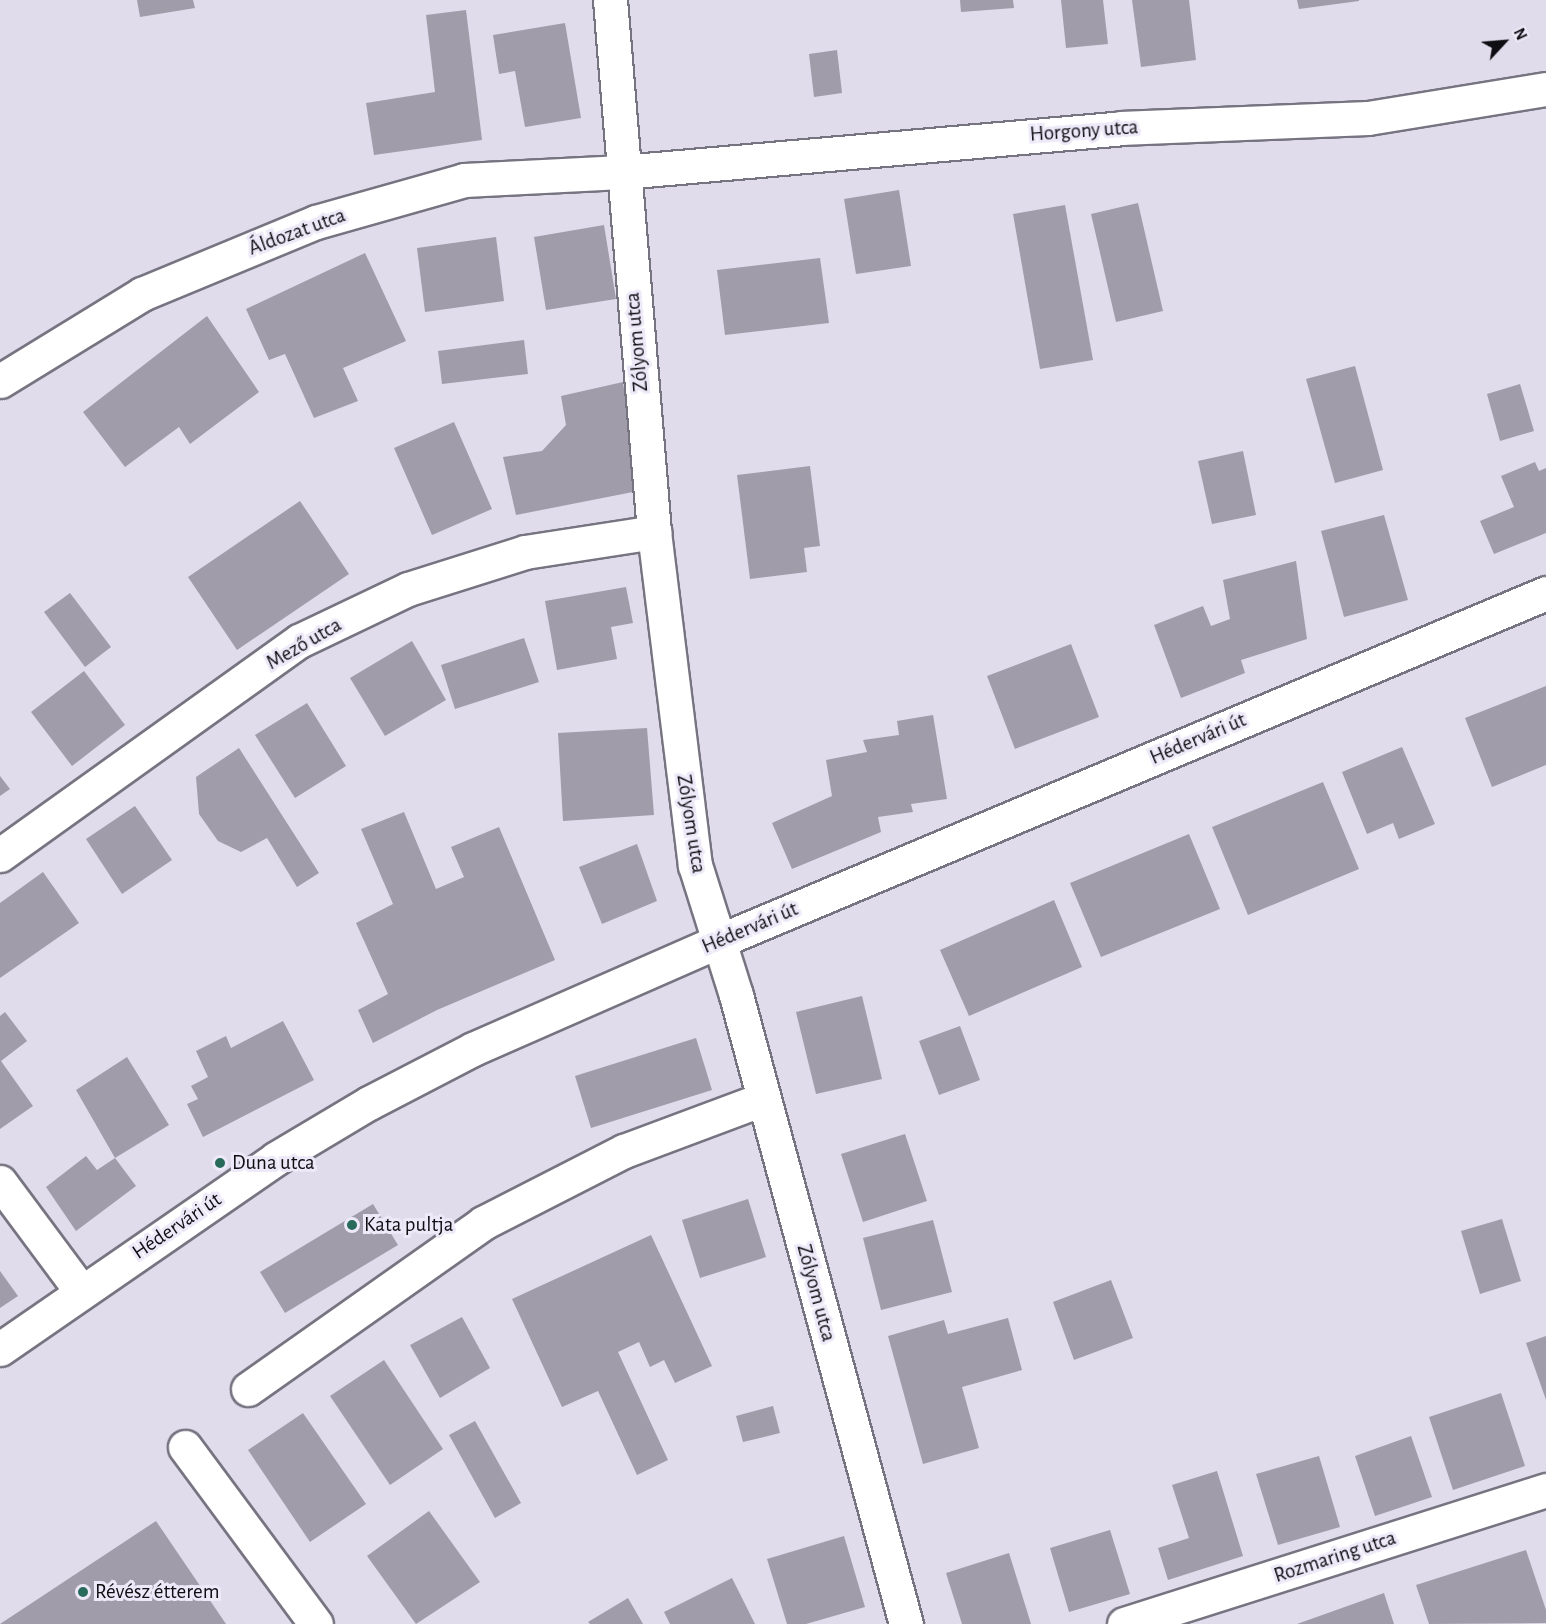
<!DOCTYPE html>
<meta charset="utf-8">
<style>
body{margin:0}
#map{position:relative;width:1546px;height:1624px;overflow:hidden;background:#e0dceb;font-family:"Alegreya Sans",sans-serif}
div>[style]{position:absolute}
.building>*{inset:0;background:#a09caa}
.roads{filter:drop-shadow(2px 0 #777481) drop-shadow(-2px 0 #777481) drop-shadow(0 2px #777481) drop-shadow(0 -2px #777481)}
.street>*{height:33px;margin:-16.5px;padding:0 16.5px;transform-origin:16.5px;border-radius:16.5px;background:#fff}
.secondary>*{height:33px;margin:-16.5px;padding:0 16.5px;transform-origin:16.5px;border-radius:16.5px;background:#fff}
.dots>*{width:16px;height:16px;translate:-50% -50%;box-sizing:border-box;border:3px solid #ede9f8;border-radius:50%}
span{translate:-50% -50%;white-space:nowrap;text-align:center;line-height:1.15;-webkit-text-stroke:6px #ede9f8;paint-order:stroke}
.street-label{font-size:21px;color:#0f0e13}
.poi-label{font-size:21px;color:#0f0e13}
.left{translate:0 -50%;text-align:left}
.north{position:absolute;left:1474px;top:12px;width:60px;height:60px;-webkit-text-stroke:4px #ede9f8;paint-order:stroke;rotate:64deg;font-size:16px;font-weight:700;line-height:24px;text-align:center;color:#0f0e13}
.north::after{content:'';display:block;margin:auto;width:21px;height:27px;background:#0f0e13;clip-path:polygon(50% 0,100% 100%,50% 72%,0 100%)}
</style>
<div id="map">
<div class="building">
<i style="clip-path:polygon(137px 0,193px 0,195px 8px,140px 17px)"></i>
<i style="clip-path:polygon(960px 0,1013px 0,1014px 8px,961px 12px)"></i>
<i style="clip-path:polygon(1061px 0,1103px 0,1108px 44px,1066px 48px)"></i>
<i style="clip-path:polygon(1132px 0,1189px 0,1196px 60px,1141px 67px)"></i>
<i style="clip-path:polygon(1297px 0,1359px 0,1359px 1px,1299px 9px)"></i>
<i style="clip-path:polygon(466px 10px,482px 140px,374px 155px,366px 103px,435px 92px,426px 15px)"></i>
<i style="clip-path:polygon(565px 23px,581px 118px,525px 127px,515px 71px,499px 74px,493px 35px)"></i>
<i style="clip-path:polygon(837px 50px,842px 93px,814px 97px,809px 54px)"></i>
<i style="clip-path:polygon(899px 190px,911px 266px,856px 274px,844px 199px)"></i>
<i style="clip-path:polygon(1138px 203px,1163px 311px,1116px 322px,1091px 214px)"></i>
<i style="clip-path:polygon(1065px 205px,1093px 360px,1040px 369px,1013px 214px)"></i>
<i style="clip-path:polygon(604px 225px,616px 299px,546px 310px,534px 237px)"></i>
<i style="clip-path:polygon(496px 237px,504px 301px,425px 312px,417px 248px)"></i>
<i style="clip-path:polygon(365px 253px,406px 341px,343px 368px,358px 401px,314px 418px,285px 354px,269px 360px,246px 309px)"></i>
<i style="clip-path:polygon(820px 258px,829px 323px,725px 335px,717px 270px)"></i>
<i style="clip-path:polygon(207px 316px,259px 392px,190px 444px,179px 427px,125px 467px,83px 412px)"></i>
<i style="clip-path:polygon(524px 340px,528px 374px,442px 384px,438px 351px)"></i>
<i style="clip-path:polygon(1355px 366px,1383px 470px,1335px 483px,1306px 379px)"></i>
<i style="clip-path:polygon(623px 382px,638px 491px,516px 515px,503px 457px,542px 451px,566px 425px,561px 396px)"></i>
<i style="clip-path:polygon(1520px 384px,1534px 431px,1500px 441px,1487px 394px)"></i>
<i style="clip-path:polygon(454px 422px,492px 509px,432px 535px,394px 448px)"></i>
<i style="clip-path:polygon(1243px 451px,1256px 515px,1212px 524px,1198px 461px)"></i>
<i style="clip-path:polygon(1535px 462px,1539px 471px,1546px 468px,1546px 533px,1494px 554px,1480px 521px,1514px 507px,1501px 476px)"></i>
<i style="clip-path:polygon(810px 466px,820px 546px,804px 548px,807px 572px,750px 579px,737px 475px)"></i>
<i style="clip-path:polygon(300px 501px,349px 574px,237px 650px,188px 577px)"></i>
<i style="clip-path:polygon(1384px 515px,1408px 600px,1344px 617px,1321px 531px)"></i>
<i style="clip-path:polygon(1296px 561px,1307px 639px,1241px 660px,1245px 673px,1181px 698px,1154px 625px,1203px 606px,1211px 626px,1230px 619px,1223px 580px)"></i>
<i style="clip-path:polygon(626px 587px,633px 623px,611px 627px,617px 659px,557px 670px,545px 601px)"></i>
<i style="clip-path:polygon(70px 593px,111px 647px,85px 667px,44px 612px)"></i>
<i style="clip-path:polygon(524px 638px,539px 682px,455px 709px,441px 665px)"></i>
<i style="clip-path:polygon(412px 641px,446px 700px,385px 736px,350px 678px)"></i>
<i style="clip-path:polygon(1071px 644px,1099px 717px,1015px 749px,987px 676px)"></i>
<i style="clip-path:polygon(84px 671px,125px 725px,72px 766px,31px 712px)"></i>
<i style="clip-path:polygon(1546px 686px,1546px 765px,1492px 787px,1465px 718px)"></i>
<i style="clip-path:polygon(307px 703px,346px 766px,295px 798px,255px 735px)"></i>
<i style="clip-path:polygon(933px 715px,947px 799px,911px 804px,913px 812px,878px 817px,881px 832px,792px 869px,772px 823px,832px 796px,826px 760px,867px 752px,863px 740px,899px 735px,897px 721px)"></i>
<i style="clip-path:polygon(647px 728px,654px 815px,563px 821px,558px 733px)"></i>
<i style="clip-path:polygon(1402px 747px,1435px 824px,1399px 839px,1393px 823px,1367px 834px,1342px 772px)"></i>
<i style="clip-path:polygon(239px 748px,319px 873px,297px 887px,267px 838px,241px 852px,218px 841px,199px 814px,196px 777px)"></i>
<i style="clip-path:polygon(0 776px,10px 789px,0 796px)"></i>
<i style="clip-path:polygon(1323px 782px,1359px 869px,1248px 915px,1212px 827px)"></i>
<i style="clip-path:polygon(135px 806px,172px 860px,122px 894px,86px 839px)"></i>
<i style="clip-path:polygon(404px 812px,436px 889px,464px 877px,451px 847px,499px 827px,555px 960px,437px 1010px,373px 1043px,358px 1010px,388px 994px,356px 923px,393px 904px,361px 829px)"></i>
<i style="clip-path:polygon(1189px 834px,1220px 909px,1101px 957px,1070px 883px)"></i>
<i style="clip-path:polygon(637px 844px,657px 901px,602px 924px,579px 867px)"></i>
<i style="clip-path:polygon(43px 872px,79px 923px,0 978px,0 903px)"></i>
<i style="clip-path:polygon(1054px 900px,1082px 967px,969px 1016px,940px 950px)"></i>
<i style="clip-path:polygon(862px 996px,882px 1079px,816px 1094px,796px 1012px)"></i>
<i style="clip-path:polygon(5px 1012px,27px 1041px,1px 1061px,33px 1106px,0 1129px,0 1016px)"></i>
<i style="clip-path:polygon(283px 1021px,314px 1080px,203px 1137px,187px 1104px,198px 1099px,191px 1086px,208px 1077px,196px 1051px,226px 1036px,231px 1048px)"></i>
<i style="clip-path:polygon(960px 1026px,980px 1080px,939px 1095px,919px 1041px)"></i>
<i style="clip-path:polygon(696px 1038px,712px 1090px,591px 1128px,575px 1076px)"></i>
<i style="clip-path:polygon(127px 1057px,169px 1125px,115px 1158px,136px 1186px,76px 1231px,46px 1187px,86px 1156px,97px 1170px,115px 1158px,76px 1090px)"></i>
<i style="clip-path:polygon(905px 1134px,927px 1201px,863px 1222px,841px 1154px)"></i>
<i style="clip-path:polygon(748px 1199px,766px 1257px,700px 1278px,682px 1220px)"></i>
<i style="clip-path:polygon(373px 1204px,398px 1245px,285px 1313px,260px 1272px)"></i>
<i style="clip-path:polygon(1502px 1219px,1521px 1281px,1480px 1294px,1461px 1231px)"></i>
<i style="clip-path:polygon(933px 1220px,952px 1292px,881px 1310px,863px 1238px)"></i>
<i style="clip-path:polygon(651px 1235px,712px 1366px,675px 1383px,664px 1360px,650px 1367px,639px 1342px,618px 1352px,668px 1460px,637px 1475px,598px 1391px,562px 1407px,512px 1299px)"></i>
<i style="clip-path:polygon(0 1271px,18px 1296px,0 1308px)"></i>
<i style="clip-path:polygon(1111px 1280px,1133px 1338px,1074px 1360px,1053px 1302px)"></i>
<i style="clip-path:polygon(462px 1317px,490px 1368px,440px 1398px,410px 1345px)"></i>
<i style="clip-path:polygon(1008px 1318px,1022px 1370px,962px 1387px,979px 1448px,923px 1464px,888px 1336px,944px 1320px,948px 1334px)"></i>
<i style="clip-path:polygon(1546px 1336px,1546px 1400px,1526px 1343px)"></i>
<i style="clip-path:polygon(384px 1360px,443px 1449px,390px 1485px,330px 1396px)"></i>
<i style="clip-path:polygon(1501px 1393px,1525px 1466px,1453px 1490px,1429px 1417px)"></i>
<i style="clip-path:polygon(773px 1406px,780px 1433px,743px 1442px,736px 1416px)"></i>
<i style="clip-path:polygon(303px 1413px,366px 1504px,310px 1542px,248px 1450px)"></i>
<i style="clip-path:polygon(475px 1421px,521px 1503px,495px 1518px,449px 1435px)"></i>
<i style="clip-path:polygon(1411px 1436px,1432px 1497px,1375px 1516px,1355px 1456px)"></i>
<i style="clip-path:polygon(1319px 1456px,1340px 1527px,1278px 1545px,1256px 1474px)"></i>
<i style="clip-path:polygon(1217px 1471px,1243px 1556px,1168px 1580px,1158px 1548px,1189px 1538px,1172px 1485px)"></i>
<i style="clip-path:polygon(429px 1511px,480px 1582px,416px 1624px,367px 1556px)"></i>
<i style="clip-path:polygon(156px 1521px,226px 1624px,0 1624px)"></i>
<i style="clip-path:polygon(1110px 1530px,1130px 1594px,1069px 1612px,1050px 1548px)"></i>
<i style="clip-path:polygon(844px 1536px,865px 1607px,806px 1624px,787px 1624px,767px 1559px)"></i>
<i style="clip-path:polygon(1526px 1550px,1546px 1610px,1546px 1623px,1429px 1624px,1416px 1585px)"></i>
<i style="clip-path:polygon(1009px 1553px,1031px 1624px,962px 1624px,946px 1573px)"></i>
<i style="clip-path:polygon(732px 1578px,755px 1624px,670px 1624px,664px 1612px)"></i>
<i style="clip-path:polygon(1384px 1593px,1394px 1624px,1297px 1624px)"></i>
<i style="clip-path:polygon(628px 1598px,643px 1624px,590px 1624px,588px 1622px)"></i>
</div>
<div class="roads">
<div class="street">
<i style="left:610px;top:0;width:534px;rotate:85.27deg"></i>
<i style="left:654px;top:532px;width:336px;rotate:83deg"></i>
<i style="left:695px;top:865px;width:136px;rotate:72.5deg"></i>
<i style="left:736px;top:995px;width:652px;rotate:74.88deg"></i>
<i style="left:0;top:381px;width:167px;rotate:-31.5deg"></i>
<i style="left:142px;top:294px;width:188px;rotate:-22.5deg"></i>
<i style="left:316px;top:222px;width:154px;rotate:-15.8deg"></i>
<i style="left:464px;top:180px;width:158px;rotate:-2.9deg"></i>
<i style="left:622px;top:172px;width:500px;rotate:-5deg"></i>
<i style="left:1120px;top:128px;width:248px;rotate:-2.3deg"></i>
<i style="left:1368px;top:118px;width:180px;rotate:-9.3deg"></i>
<i style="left:0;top:855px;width:368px;rotate:-35.6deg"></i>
<i style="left:299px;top:641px;width:121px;rotate:-25.5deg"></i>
<i style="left:408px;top:589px;width:123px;rotate:-17.5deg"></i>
<i style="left:525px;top:552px;width:131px;rotate:-8.8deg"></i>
<i style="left:0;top:1182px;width:136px;rotate:53.4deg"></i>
<i style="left:248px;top:1389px;width:288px;rotate:-35.2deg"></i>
<i style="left:483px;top:1223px;width:158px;rotate:-27.1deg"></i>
<i style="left:624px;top:1151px;width:148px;rotate:-20.5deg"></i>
<i style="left:185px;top:1447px;width:220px;rotate:53.5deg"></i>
<i style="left:1124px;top:1624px;width:443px;rotate:-17.6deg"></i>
</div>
<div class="secondary">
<i style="left:0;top:1349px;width:334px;rotate:-34.6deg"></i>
<i style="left:275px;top:1159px;width:109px;rotate:-30.8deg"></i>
<i style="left:369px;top:1103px;width:117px;rotate:-27.4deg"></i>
<i style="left:473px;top:1049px;width:269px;rotate:-23.7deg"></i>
<i style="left:719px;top:941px;width:897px;rotate:-22.82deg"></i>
</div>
</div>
<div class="dots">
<i style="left:220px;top:1163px;background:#296b5b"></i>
<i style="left:352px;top:1225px;background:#296b5b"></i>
<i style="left:83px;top:1592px;background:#296b5b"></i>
</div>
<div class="street-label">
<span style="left:1084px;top:131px;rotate:-4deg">Horgony utca</span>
<span style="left:297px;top:232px;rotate:-20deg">Áldozat utca</span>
<span style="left:637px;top:342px;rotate:-95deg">Zólyom utca</span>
<span style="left:304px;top:644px;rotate:-30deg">Mező utca</span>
<span style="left:1198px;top:739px;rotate:-23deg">Hédervári út</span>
<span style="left:691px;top:824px;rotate:81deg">Zólyom utca</span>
<span style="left:750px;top:928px;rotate:-23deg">Hédervári út</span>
<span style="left:177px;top:1226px;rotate:-34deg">Hédervári út</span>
<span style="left:816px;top:1293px;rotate:75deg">Zólyom utca</span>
<span style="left:1335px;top:1557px;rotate:-18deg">Rozmaring utca</span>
</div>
<div class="poi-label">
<span class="left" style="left:232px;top:1163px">Duna utca</span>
<span class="left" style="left:364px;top:1225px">Kata pultja</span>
<span class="left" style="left:95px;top:1592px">Révész étterem</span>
</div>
<div class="north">N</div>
</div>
